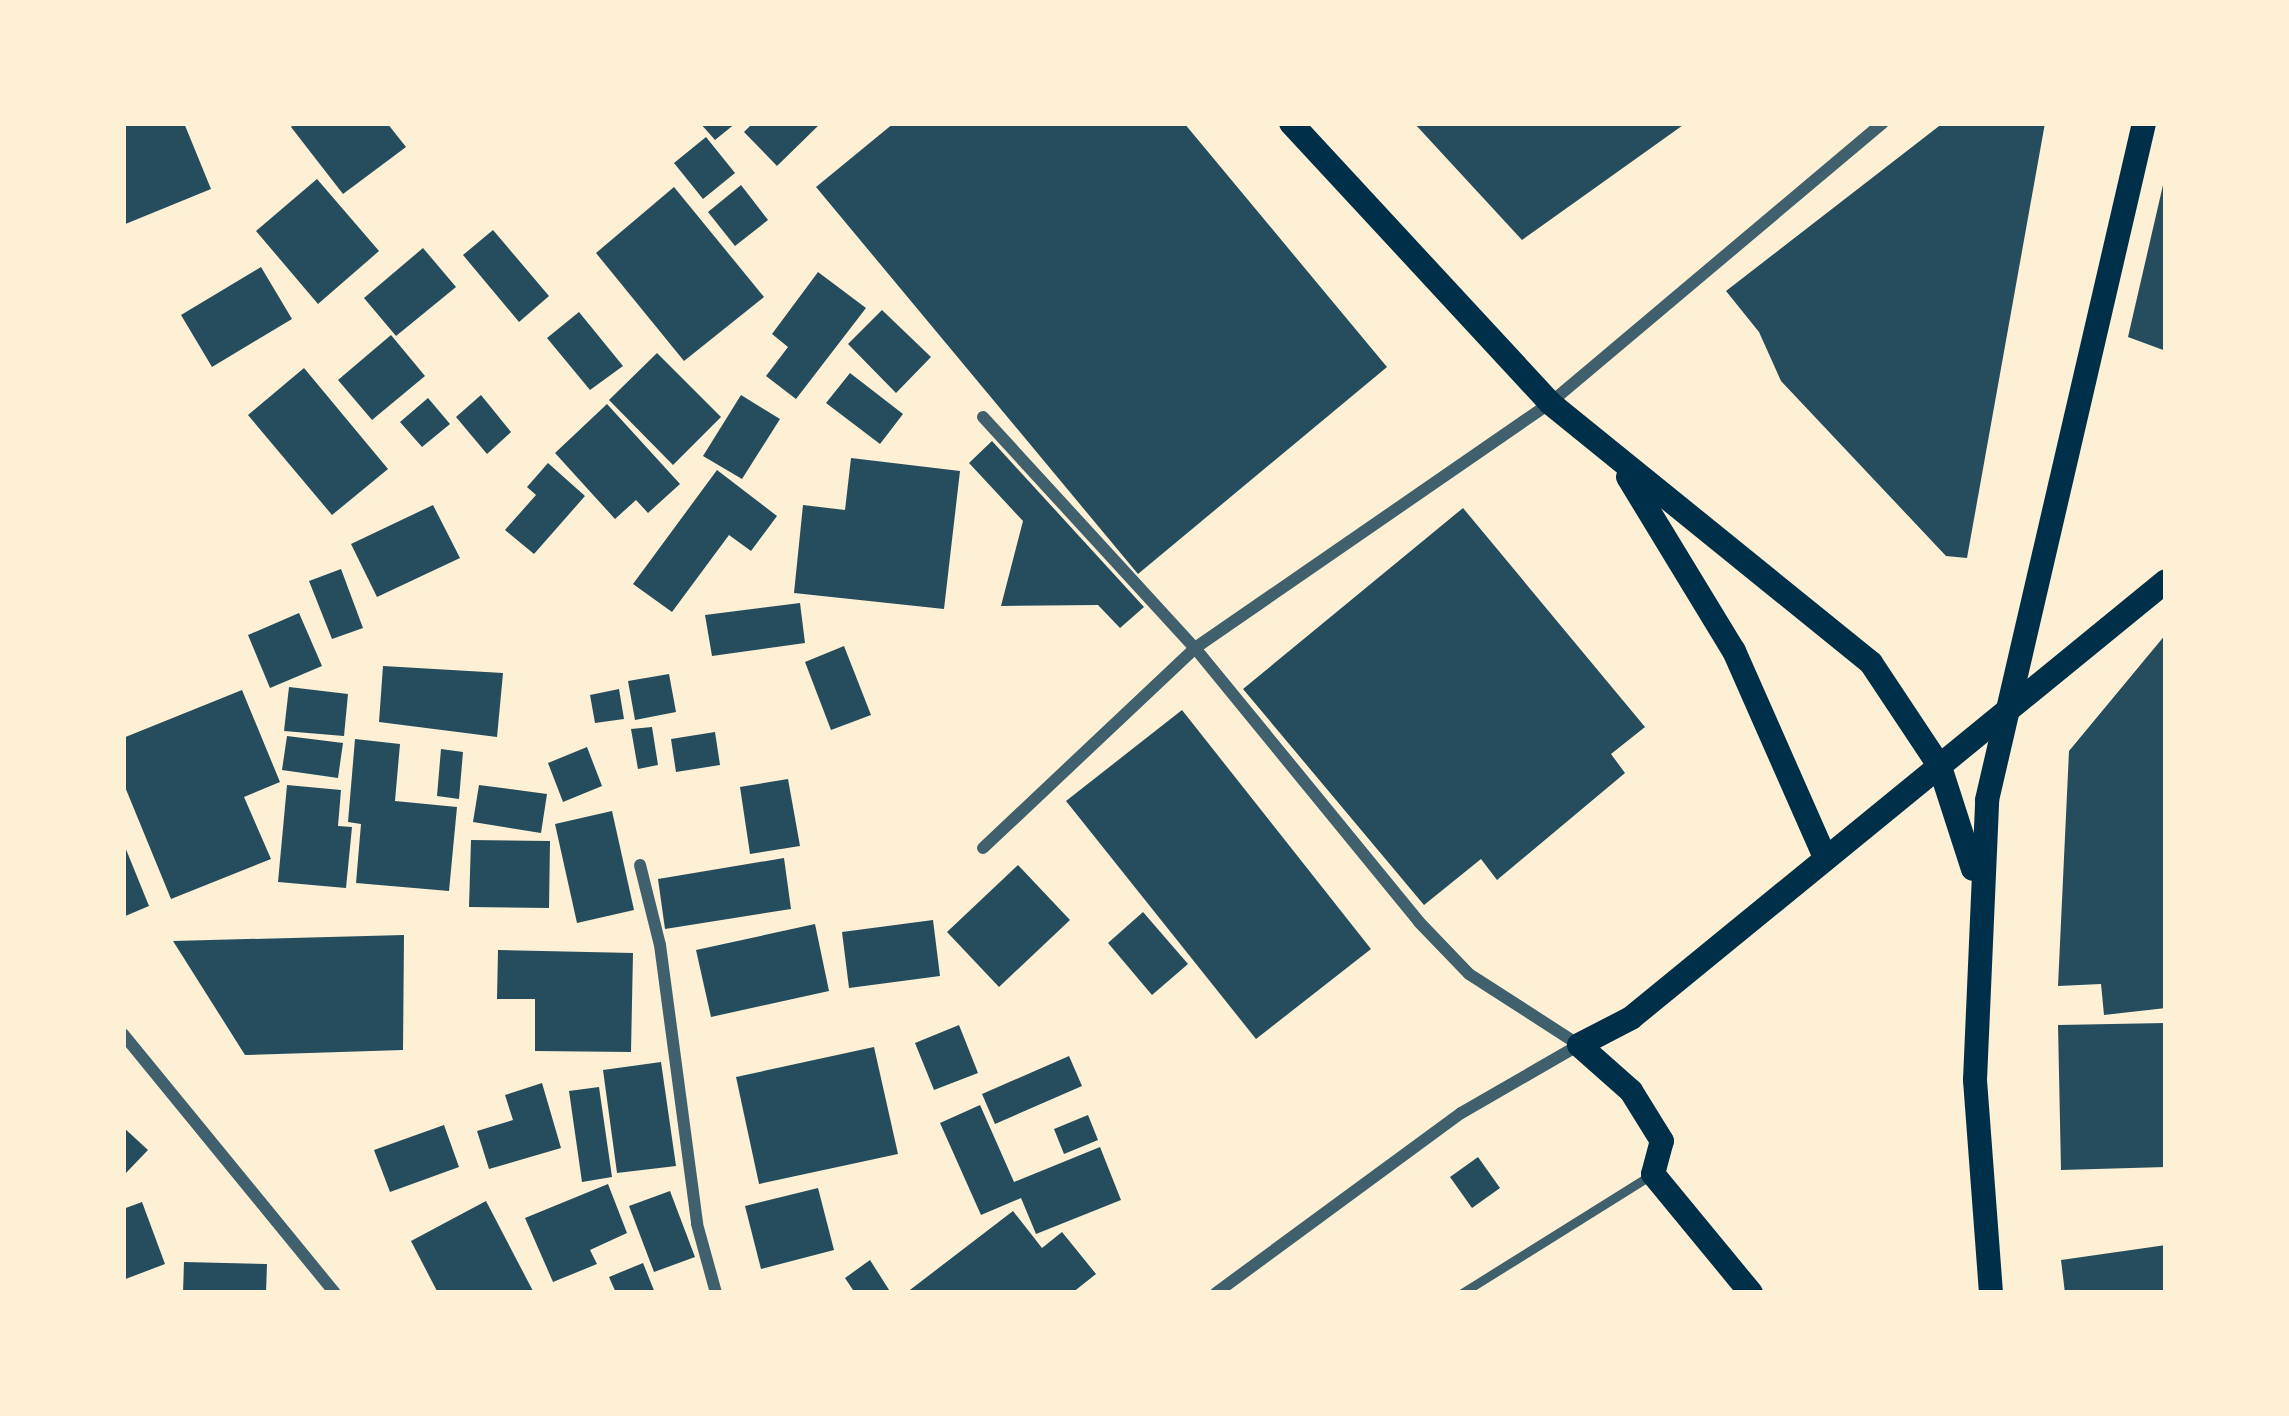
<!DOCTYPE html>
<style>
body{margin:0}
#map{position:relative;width:2289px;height:1416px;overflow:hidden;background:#fdf0d5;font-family:Commissioner,sans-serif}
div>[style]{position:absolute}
.building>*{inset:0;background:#264d5e}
.service>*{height:9px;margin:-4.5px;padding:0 4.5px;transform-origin:4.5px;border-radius:4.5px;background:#3f606c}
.minor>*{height:12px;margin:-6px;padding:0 6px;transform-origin:6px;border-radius:6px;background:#3f606c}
.secondary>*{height:24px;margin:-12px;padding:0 12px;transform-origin:12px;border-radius:12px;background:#003049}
span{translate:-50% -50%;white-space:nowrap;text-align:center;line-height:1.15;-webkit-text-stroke:9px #fdf0d5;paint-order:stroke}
.frame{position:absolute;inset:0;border:126px solid #fdf0d5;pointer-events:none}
</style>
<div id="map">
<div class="building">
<i style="clip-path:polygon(123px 123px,184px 123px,211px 189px,123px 225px)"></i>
<i style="clip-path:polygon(296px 123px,387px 123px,406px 147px,343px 194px,291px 127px)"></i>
<i style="clip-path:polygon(700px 123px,736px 123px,715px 140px)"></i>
<i style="clip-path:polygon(753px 123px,821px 123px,777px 166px,744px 132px)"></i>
<i style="clip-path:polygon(894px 123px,1184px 123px,1387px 367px,1138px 574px,816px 187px)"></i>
<i style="clip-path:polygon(1414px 123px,1686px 123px,1522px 240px)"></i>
<i style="clip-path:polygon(1943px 123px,2045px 123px,1967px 558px,1946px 556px,1781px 381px,1759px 332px,1726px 291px)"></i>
<i style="clip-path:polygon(706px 137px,735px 173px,703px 199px,674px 163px)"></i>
<i style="clip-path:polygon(2166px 172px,2166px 351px,2128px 337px)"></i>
<i style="clip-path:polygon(317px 179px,379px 251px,318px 304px,256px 231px)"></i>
<i style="clip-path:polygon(741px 185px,768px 220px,735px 246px,708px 212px)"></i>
<i style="clip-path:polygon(674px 187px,764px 297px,684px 361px,596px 253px)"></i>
<i style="clip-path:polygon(493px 230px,549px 296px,519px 322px,463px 255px)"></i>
<i style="clip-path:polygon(423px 248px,456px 287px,396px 336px,364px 298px)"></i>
<i style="clip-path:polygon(261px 267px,292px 319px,212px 367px,181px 315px)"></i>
<i style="clip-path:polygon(818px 272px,866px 308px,796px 399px,766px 376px,788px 347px,772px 334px)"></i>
<i style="clip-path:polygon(882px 310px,931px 357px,896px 393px,848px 344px)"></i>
<i style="clip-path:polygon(579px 312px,623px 366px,590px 390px,547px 338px)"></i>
<i style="clip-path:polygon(391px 335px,425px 376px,372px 420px,338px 380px)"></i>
<i style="clip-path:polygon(657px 353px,721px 417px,673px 465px,609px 400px)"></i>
<i style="clip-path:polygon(304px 368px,388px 469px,332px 515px,248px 415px)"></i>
<i style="clip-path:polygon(850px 373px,903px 414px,880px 444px,826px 403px)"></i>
<i style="clip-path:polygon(481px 395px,511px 432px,487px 454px,456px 417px)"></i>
<i style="clip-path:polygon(741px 395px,780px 419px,742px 479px,703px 456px)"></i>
<i style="clip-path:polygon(428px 398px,450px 424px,422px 447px,400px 422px)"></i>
<i style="clip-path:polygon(607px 404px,680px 484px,648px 513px,636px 500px,615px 519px,555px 453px)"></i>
<i style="clip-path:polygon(992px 441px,1144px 607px,1120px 628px,1098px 605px,1001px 606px,1023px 521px,969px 463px)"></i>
<i style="clip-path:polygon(851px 458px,960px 471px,944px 609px,794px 593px,803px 505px,845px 510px)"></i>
<i style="clip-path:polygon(548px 463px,585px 496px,534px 554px,505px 530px,536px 495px,527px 487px)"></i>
<i style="clip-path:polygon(717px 470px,777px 516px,751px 551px,729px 535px,672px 612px,633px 584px)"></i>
<i style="clip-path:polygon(433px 505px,460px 558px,377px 597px,351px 544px)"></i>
<i style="clip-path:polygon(1463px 508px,1645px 727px,1611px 754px,1625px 773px,1497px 880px,1481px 859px,1424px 905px,1243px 689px)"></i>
<i style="clip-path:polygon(341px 569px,363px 628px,332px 639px,309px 581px)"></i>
<i style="clip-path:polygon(800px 603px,805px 643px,712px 656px,705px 615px)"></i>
<i style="clip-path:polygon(299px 613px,322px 666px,270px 688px,248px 635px)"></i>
<i style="clip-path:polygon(2166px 634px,2166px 1008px,2104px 1015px,2101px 984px,2058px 986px,2069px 751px)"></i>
<i style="clip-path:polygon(844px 646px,871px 715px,831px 730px,805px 662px)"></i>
<i style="clip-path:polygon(383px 666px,503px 673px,497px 737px,379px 722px)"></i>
<i style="clip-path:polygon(669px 674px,676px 712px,635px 720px,628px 681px)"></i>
<i style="clip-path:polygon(289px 687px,348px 694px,344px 736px,284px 731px)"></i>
<i style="clip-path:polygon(619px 689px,624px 719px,595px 723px,590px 695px)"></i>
<i style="clip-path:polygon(242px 690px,280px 782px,244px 797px,271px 859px,171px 899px,123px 782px,123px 738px)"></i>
<i style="clip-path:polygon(1182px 710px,1371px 949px,1256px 1039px,1066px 801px)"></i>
<i style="clip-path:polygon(652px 727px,658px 765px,638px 769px,631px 729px)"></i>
<i style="clip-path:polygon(715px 732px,720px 765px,676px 772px,671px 739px)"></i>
<i style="clip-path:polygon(287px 736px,343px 743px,338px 778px,282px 770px)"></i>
<i style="clip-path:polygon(355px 739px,400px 744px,395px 801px,457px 807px,449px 891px,356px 883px,361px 824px,348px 822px)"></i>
<i style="clip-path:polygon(587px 747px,602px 786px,563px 802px,548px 763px)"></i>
<i style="clip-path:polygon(441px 749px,463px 752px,459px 799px,437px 796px)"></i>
<i style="clip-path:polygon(788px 779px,800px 846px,750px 854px,740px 787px)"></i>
<i style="clip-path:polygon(287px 785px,341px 790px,338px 826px,352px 827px,346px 888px,278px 882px)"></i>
<i style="clip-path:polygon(479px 785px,547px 794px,541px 833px,473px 822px)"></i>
<i style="clip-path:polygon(612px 811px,634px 910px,577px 923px,555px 824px)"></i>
<i style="clip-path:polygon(471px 840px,550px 841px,549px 908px,469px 907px)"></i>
<i style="clip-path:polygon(123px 842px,149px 906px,123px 917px)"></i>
<i style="clip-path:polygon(784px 858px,791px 909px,665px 929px,658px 879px)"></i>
<i style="clip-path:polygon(1018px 865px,1070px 920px,999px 987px,947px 932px)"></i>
<i style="clip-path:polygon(1143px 912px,1188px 964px,1152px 995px,1108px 943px)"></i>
<i style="clip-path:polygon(933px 920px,940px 976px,849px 988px,842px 932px)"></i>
<i style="clip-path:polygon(815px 924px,829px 991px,711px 1017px,696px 950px)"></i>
<i style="clip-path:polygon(404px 935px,403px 1050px,245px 1055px,173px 941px)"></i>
<i style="clip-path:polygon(498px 950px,633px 953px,631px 1052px,535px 1051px,535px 999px,497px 999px)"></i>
<i style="clip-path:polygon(2166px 1023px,2166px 1167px,2061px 1170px,2058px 1025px)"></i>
<i style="clip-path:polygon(959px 1025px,978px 1073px,934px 1090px,915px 1043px)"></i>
<i style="clip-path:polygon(874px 1047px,898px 1154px,759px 1184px,736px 1077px)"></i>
<i style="clip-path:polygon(1069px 1056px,1082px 1086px,995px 1124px,982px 1094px)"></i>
<i style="clip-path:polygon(661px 1062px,676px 1166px,617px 1173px,603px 1070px)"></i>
<i style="clip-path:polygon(542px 1083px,561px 1148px,489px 1169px,477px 1131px,513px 1120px,505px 1095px)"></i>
<i style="clip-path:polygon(599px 1087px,612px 1177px,582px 1182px,569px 1091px)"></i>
<i style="clip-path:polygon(980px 1105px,1014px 1182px,1100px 1147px,1121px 1200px,1036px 1234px,1021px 1198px,981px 1215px,940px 1123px)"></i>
<i style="clip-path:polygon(1088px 1115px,1098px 1140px,1064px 1154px,1054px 1129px)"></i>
<i style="clip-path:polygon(444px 1125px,459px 1167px,390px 1192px,374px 1150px)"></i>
<i style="clip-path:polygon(123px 1127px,148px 1150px,125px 1174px,123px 1172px)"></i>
<i style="clip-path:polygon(1478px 1157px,1500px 1188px,1472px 1208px,1450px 1177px)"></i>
<i style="clip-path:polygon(608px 1184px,627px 1233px,590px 1250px,597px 1264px,553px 1282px,525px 1218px)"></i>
<i style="clip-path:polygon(818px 1188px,834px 1250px,761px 1269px,745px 1206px)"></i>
<i style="clip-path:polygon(670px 1191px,695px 1257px,654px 1272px,629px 1206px)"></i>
<i style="clip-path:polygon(486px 1201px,534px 1293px,438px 1293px,411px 1241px)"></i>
<i style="clip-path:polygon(142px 1202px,165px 1264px,123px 1280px,123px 1209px)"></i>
<i style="clip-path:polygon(1013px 1211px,1042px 1248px,1062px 1232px,1096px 1274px,1072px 1293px,906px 1293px)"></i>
<i style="clip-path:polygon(2166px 1245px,2166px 1293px,2065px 1293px,2061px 1260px)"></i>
<i style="clip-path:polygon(870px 1260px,891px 1293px,855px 1293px,845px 1278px)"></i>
<i style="clip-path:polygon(184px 1262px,267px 1264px,266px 1293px,183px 1293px)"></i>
<i style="clip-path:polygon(643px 1263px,655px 1293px,616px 1293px,609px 1277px)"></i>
</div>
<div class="service">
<i style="left:1462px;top:1293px;width:223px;rotate:-32deg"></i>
</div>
<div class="minor">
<i style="left:983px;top:417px;width:314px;rotate:47.5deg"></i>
<i style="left:1195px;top:648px;width:354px;rotate:50.7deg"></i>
<i style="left:1419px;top:922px;width:72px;rotate:46.1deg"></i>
<i style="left:1469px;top:974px;width:131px;rotate:32.8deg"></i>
<i style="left:1579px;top:1045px;width:136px;rotate:150deg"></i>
<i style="left:1461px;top:1113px;width:304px;rotate:143.7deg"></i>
<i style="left:983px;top:848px;width:291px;rotate:-43.3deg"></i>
<i style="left:1195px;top:648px;width:431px;rotate:-34.6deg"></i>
<i style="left:1550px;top:403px;width:435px;rotate:-40.1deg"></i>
<i style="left:640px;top:865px;width:82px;rotate:76deg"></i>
<i style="left:660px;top:945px;width:281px;rotate:82.4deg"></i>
<i style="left:697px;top:1224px;width:72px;rotate:74.6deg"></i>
<i style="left:123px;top:1034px;width:335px;rotate:50.7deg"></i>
</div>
<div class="secondary">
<i style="left:1291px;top:123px;width:381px;rotate:47.2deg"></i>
<i style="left:1550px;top:403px;width:413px;rotate:39deg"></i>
<i style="left:1871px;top:663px;width:125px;rotate:56.4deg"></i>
<i style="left:1940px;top:767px;width:107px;rotate:72.1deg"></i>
<i style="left:1628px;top:477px;width:204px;rotate:58.7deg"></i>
<i style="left:1734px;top:651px;width:225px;rotate:66.2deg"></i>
<i style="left:1751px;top:1293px;width:154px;rotate:-129.5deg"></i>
<i style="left:1653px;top:1174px;width:34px;rotate:-75deg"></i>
<i style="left:1662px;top:1141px;width:59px;rotate:-121.8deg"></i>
<i style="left:1631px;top:1091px;width:69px;rotate:-138.5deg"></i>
<i style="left:1579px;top:1045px;width:59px;rotate:-27.4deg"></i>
<i style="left:1631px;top:1018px;width:691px;rotate:-39.24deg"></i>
<i style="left:1991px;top:1293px;width:214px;rotate:-94.3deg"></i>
<i style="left:1975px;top:1080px;width:280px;rotate:-87.5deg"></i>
<i style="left:1987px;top:800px;width:695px;rotate:-76.94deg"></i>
</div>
<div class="frame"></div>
</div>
